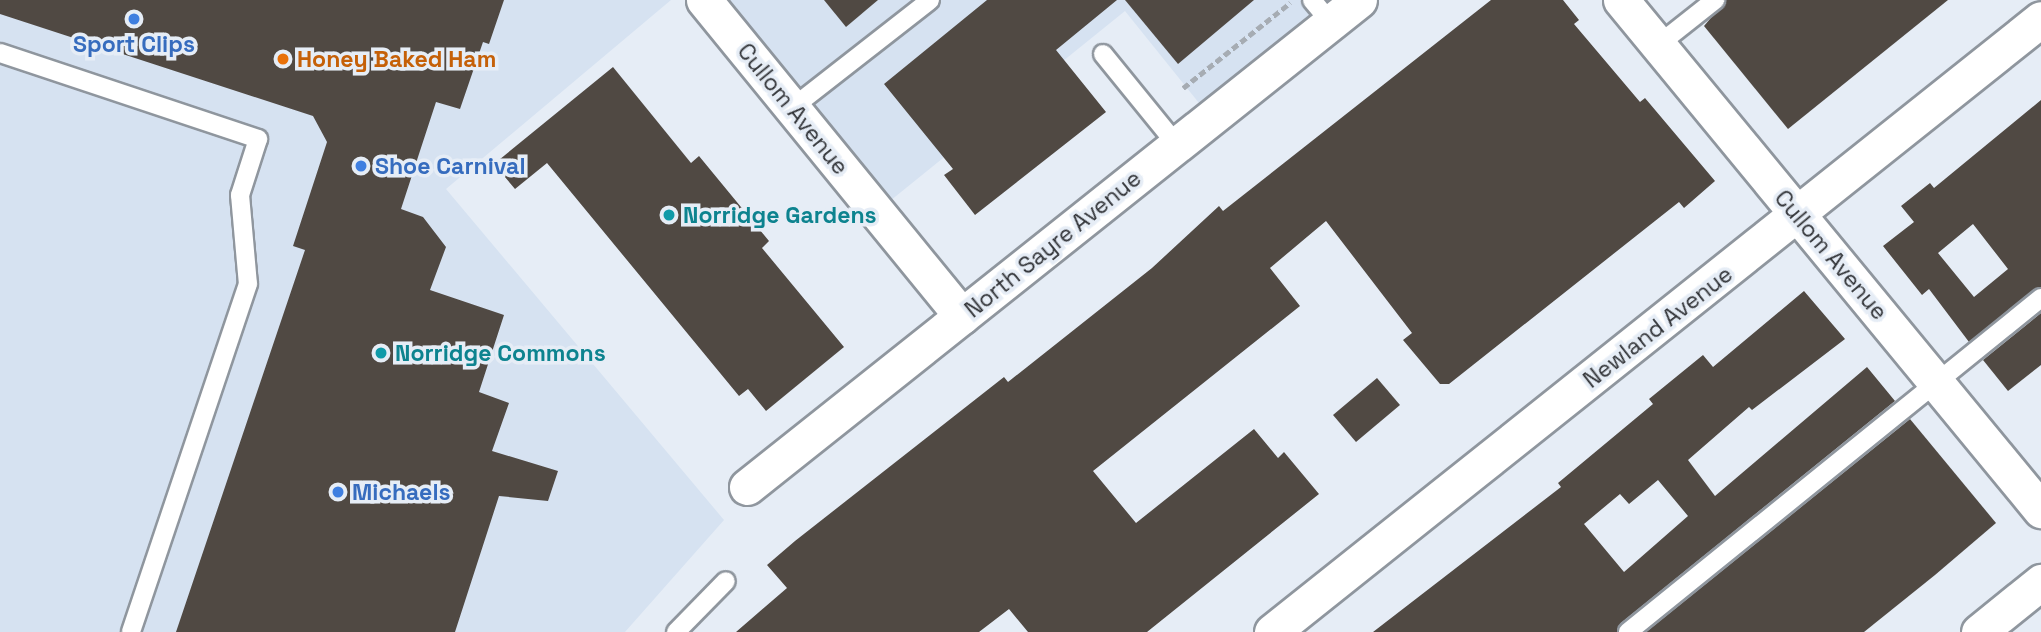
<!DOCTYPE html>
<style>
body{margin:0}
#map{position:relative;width:2041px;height:632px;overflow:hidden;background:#e6edf6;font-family:"Space Grotesk",sans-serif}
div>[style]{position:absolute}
.built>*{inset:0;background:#d6e2f1}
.building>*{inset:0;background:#504943}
.path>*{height:4.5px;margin-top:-2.25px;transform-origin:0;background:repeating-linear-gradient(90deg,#a6acb3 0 7px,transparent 0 10.5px)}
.roads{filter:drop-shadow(2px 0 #8f969e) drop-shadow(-2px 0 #8f969e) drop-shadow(0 2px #8f969e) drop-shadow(0 -2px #8f969e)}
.lane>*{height:18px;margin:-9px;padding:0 9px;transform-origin:9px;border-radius:9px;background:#fff}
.street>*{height:35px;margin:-17.5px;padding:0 17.5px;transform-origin:17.5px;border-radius:17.5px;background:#fff}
.dots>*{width:19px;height:19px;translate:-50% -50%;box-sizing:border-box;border:4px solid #e6edf6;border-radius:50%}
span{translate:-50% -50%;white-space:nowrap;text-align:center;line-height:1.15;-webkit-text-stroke:7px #e6edf6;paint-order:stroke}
.shop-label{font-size:23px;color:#366cbe;font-weight:700}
.left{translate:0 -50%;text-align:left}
.food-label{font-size:23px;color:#c56008;font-weight:700}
.street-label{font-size:23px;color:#2f3135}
.culture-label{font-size:23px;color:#0d838f;font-weight:700}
</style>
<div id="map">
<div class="built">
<i style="clip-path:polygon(0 0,671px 0,446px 189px,724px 520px,625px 632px,0 632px)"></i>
<i style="clip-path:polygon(709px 0,1339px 0,1203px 108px,1125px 11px,880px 209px)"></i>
</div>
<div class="building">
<i style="clip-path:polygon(0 0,504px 0,489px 44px,483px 42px,460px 109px,436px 102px,401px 209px,423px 217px,446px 247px,430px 290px,504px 315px,479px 392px,509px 403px,492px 451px,558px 471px,548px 501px,499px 496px,455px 632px,176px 632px,305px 250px,293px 246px,327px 142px,313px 116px,0 14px)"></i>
<i style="clip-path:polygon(824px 0,878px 0,846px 27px)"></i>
<i style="clip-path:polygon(987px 0,1117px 0,1056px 50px,1106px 112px,975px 215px,944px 175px,953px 169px,884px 84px)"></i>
<i style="clip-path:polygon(1125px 0,1254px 0,1178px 64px)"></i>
<i style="clip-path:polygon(1491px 0,1563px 0,1579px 20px,1574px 24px,1640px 102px,1645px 98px,1715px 181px,1684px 208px,1679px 202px,1449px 384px,1440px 384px,1403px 340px,1412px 333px,1326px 221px,1270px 268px,1300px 306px,1093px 471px,1136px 523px,1254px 429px,1278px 458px,1284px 452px,1319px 494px,1147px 632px,1028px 632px,1009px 609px,979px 632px,736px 632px,787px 588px,767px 565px,795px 541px,1004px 377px,1008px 382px,1152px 268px,1219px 206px,1223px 211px)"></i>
<i style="clip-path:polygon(1726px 0,1948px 0,1788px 129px,1704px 26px)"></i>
<i style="clip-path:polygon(613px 67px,691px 163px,699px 156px,769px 241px,762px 248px,844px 347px,766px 411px,748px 389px,739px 396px,547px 163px,515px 189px,494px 164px)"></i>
<i style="clip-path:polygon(evenodd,2041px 100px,2041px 287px,1969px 342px,1929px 289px,1922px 295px,1883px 246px,1914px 222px,1901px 206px,1930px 183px,1934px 188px,2041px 100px,1973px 224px,2008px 269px,1974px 297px,1938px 253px,1973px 224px)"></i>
<i style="clip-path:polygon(evenodd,1804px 291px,1845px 339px,1752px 410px,1749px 407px,1688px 460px,1715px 496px,1867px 367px,1895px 401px,1621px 623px,1617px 632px,1373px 632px,1561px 487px,1558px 483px,1653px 404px,1649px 399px,1703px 355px,1713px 367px,1804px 291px,1658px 480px,1688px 516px,1624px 572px,1584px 524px,1620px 494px,1629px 504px,1658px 480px)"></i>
<i style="clip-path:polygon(2041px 313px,2041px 365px,2008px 391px,1983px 360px)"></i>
<i style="clip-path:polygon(1377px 378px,1400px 405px,1356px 442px,1333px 415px)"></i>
<i style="clip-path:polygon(1910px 419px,1996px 523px,1935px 575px,1864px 632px,1646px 632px)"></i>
</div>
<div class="path">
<i style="left:1183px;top:88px;width:137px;rotate:-38.5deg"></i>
</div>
<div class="roads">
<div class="lane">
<i style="left:1312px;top:0;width:30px;rotate:50deg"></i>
<i style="left:1658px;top:45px;width:73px;rotate:-38.3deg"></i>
<i style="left:0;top:53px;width:272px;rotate:18.4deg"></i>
<i style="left:258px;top:139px;width:59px;rotate:107.8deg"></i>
<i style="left:240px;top:195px;width:89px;rotate:84.9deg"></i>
<i style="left:248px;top:284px;width:367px;rotate:108.6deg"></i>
<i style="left:1103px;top:54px;width:117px;rotate:50.9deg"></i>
<i style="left:792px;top:108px;width:175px;rotate:-38deg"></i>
<i style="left:676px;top:632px;width:71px;rotate:-45.6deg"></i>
<i style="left:1628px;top:632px;width:531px;rotate:-38.96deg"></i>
</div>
<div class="street">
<i style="left:704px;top:0;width:408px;rotate:50.8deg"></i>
<i style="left:1621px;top:0;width:661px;rotate:50.53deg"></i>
<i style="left:747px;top:487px;width:782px;rotate:-38.51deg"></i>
<i style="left:1272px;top:632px;width:983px;rotate:-38.56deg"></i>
<i style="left:1979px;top:632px;width:80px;rotate:-38.9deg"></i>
</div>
</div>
<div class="dots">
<i style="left:134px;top:19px;background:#3f7fe0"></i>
<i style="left:283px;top:59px;background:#e8710a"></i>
<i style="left:361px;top:166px;background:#3f7fe0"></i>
<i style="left:669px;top:215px;background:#0f9aa8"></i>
<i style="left:381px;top:353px;background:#0f9aa8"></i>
<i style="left:338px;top:492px;background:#3f7fe0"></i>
</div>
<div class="shop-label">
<span style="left:134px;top:44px">Sport Clips</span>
<span class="left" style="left:375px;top:166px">Shoe Carnival</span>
<span class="left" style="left:352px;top:492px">Michaels</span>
</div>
<div class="food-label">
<span class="left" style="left:297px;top:59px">Honey Baked Ham</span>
</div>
<div class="street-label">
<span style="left:793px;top:109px;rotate:51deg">Cullom Avenue</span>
<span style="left:1053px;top:244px;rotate:-39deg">North Sayre Avenue</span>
<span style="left:1831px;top:255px;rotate:50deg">Cullom Avenue</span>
<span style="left:1658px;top:327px;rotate:-38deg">Newland Avenue</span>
</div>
<div class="culture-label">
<span class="left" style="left:683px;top:215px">Norridge Gardens</span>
<span class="left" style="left:395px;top:353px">Norridge Commons</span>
</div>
</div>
